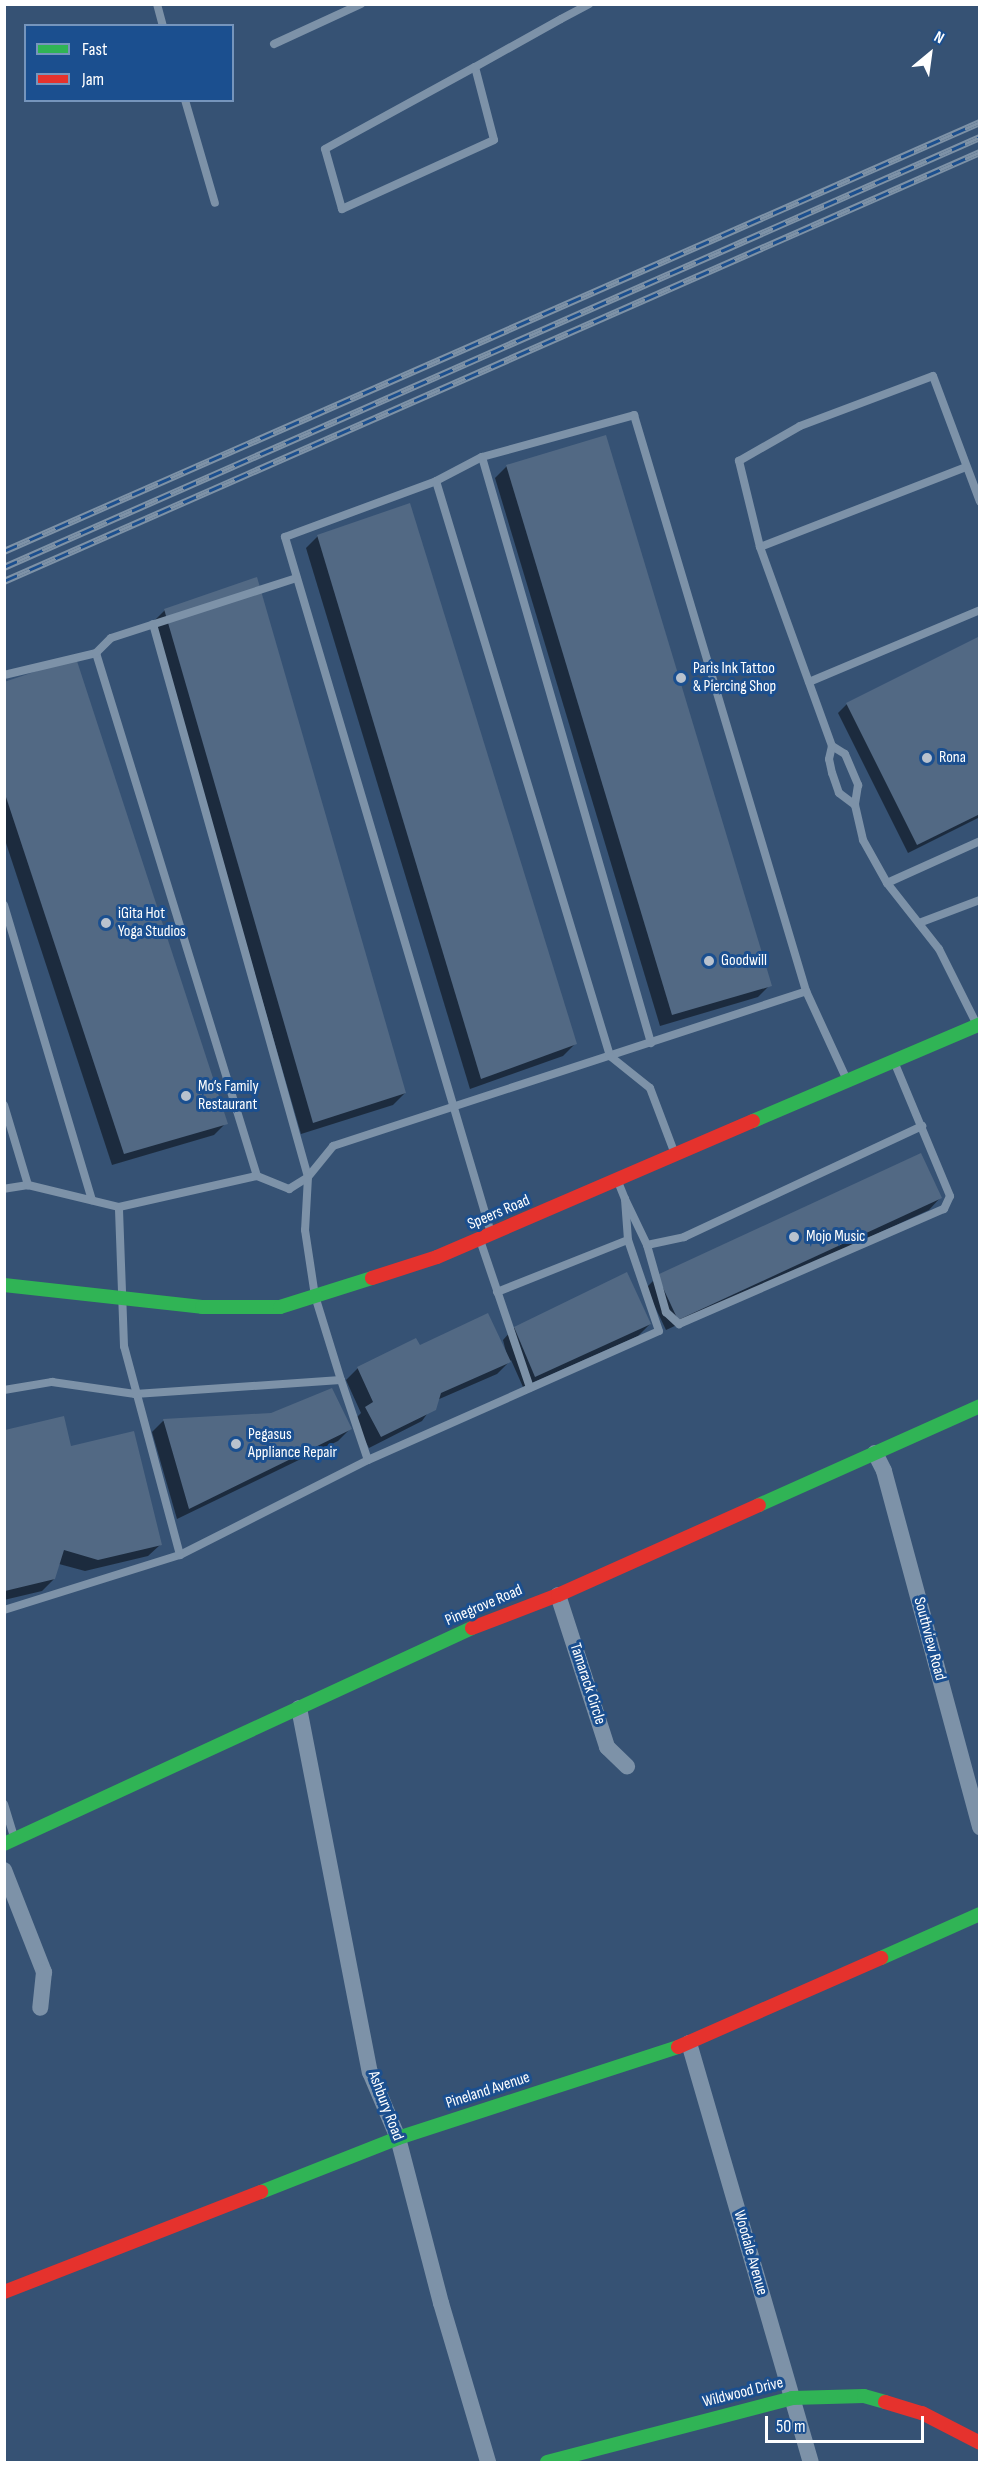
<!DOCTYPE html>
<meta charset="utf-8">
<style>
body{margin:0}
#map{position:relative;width:984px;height:2467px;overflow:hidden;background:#365274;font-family:"Sofia Sans Condensed",sans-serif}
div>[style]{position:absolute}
.shadow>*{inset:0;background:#0007}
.building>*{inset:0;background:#526984}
.lane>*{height:8px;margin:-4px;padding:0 4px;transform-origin:4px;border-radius:4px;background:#7d92a8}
.street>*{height:16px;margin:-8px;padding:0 8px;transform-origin:8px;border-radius:8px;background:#7d92a8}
.fast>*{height:14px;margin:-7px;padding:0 7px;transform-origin:7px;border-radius:7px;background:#30b455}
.jam>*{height:14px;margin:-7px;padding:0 7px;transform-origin:7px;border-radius:7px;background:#e5322d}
.rail>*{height:7px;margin-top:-3.5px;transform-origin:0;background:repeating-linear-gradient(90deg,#1b4f8f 0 14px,#7e92a7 0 28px);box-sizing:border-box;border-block:2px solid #7e92a7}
.dots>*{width:16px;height:16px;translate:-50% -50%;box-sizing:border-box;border:3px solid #1b4f8f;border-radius:50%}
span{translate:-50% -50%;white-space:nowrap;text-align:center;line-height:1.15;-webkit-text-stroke:6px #1b4f8f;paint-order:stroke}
.poi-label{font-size:16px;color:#fff}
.left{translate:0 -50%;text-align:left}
.street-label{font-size:16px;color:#fff}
.frame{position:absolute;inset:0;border:6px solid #fff;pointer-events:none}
.legend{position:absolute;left:24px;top:24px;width:210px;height:78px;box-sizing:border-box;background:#1b4f8f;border:2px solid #7695bc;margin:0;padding:8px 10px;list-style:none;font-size:18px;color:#fff}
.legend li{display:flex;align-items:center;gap:12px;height:30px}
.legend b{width:30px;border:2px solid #7695bc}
.north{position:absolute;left:900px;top:24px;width:60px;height:60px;-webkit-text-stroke:4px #1b4f8f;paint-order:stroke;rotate:29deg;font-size:16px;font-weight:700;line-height:24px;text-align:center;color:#fff}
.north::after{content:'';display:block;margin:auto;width:21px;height:27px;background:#fff;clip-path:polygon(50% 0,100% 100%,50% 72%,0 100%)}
.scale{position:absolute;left:765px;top:2416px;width:159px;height:27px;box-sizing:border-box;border:3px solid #fff;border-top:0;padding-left:8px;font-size:18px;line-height:21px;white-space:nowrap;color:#fff;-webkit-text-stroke:4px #1b4f8f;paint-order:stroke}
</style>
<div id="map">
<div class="shadow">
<i style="clip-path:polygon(507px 466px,770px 985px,758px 997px,660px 1026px,495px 478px)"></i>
<i style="clip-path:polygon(318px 536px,575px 1044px,563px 1056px,470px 1089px,306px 548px)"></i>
<i style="clip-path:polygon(165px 610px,405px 1093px,393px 1105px,301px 1134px,153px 622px)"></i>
<i style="clip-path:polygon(980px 638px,980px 817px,908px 853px,838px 713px,847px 704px)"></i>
<i style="clip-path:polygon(4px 684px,226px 1123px,214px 1135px,112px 1165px,4px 837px)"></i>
<i style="clip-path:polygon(940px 1198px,929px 1210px,666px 1330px,646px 1288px,658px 1276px)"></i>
<i style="clip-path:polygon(627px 1274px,650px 1324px,638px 1336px,523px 1387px,511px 1360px,497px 1374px,437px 1400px,422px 1421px,369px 1448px,354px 1420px,361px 1413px,346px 1380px,358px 1368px,420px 1347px,508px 1360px,503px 1340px,514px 1328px)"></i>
<i style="clip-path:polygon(63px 1418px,70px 1447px,160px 1545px,148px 1556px,85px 1571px,59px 1564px,54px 1579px,42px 1591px,4px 1600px,4px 1432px)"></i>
<i style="clip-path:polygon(163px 1421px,350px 1429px,338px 1441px,177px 1519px,152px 1432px)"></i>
</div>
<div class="building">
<i style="clip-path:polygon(606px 435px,772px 986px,672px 1015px,506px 465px)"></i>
<i style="clip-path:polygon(410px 503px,577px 1044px,481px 1079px,317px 535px)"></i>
<i style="clip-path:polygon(257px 577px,406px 1093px,313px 1123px,164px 609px)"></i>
<i style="clip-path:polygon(980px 636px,980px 814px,917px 845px,846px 703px)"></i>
<i style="clip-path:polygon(76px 658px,228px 1124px,124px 1154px,4px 791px,4px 682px)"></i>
<i style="clip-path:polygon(921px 1153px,942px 1198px,678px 1320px,657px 1275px)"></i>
<i style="clip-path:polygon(627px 1272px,651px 1324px,535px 1377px,514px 1327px)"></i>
<i style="clip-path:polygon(488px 1313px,511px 1362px,441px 1393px,436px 1410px,381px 1437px,365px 1407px,373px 1402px,357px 1367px,416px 1338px,420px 1345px)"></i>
<i style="clip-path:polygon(332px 1388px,352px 1429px,189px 1509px,163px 1419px,271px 1413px)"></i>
<i style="clip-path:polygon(64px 1416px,71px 1446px,134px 1431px,162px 1545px,98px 1560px,64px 1550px,55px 1579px,5px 1591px,5px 1430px)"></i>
</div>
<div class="lane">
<i style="left:157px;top:4px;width:23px;rotate:75deg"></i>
<i style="left:274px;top:44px;width:96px;rotate:-24.7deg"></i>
<i style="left:475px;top:67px;width:75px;rotate:75.4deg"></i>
<i style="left:494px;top:140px;width:167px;rotate:155.6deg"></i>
<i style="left:342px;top:209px;width:62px;rotate:-105.8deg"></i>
<i style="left:325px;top:149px;width:171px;rotate:-28.7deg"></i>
<i style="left:475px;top:67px;width:98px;rotate:-29.2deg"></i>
<i style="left:561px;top:19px;width:32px;rotate:-28deg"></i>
<i style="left:185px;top:100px;width:107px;rotate:73.8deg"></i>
<i style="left:482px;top:457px;width:610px;rotate:73.91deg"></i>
<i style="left:436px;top:481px;width:52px;rotate:-27.6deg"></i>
<i style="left:482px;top:457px;width:158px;rotate:-15.4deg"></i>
<i style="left:634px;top:415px;width:601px;rotate:73.37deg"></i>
<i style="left:806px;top:991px;width:98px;rotate:65.3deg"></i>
<i style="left:760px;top:547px;width:221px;rotate:-21.2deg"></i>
<i style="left:153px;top:624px;width:574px;rotate:74.34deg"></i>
<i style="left:308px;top:1177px;width:40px;rotate:-51deg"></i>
<i style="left:333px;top:1146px;width:498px;rotate:-18.1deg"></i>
<i style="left:96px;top:653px;width:547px;rotate:72.89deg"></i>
<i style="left:257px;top:1176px;width:35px;rotate:22deg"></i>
<i style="left:289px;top:1189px;width:22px;rotate:-32deg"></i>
<i style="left:4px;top:675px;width:95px;rotate:-13.4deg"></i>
<i style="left:96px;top:653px;width:21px;rotate:-45deg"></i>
<i style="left:111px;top:638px;width:195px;rotate:-17.9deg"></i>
<i style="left:809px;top:682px;width:186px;rotate:-22.8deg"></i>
<i style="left:832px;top:746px;width:15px;rotate:32deg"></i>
<i style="left:845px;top:754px;width:34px;rotate:67deg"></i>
<i style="left:858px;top:785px;width:20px;rotate:99deg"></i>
<i style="left:855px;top:805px;width:36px;rotate:77deg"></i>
<i style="left:863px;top:840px;width:49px;rotate:60.8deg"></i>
<i style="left:887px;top:883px;width:84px;rotate:51.8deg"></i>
<i style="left:939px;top:949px;width:83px;rotate:63.4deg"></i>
<i style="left:855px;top:805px;width:20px;rotate:-143deg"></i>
<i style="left:839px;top:793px;width:21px;rotate:-109deg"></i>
<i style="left:832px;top:773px;width:14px;rotate:-102deg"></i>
<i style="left:829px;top:759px;width:13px;rotate:-77deg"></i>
<i style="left:832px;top:746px;width:212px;rotate:-109.9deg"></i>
<i style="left:760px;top:547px;width:89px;rotate:-103.7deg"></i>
<i style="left:739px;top:461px;width:70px;rotate:-29.8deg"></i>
<i style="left:800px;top:426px;width:142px;rotate:-20.6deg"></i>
<i style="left:933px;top:376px;width:134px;rotate:69.5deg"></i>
<i style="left:887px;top:883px;width:102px;rotate:-24.3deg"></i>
<i style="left:4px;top:905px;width:308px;rotate:73.4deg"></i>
<i style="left:919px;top:923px;width:65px;rotate:-20.7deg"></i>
<i style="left:4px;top:1105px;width:84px;rotate:73.3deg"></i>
<i style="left:28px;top:1185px;width:24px;rotate:171deg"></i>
<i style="left:308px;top:1177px;width:53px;rotate:93.2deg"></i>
<i style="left:305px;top:1230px;width:67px;rotate:81.4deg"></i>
<i style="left:315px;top:1296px;width:88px;rotate:72.8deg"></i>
<i style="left:28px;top:1185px;width:94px;rotate:13.6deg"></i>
<i style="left:625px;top:1199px;width:51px;rotate:64.4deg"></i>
<i style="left:647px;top:1245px;width:70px;rotate:74.2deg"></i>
<i style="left:666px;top:1312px;width:18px;rotate:43deg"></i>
<i style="left:679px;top:1324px;width:289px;rotate:-23.5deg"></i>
<i style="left:944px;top:1209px;width:14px;rotate:-65deg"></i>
<i style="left:950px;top:1196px;width:143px;rotate:-112.6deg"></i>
<i style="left:491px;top:1233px;width:726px;rotate:-106.49deg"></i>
<i style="left:285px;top:537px;width:161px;rotate:-20.3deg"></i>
<i style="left:436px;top:481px;width:601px;rotate:73.16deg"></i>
<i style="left:610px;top:1056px;width:51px;rotate:38.7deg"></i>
<i style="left:650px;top:1088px;width:71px;rotate:69.3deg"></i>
<i style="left:480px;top:1240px;width:156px;rotate:71.3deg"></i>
<i style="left:647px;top:1245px;width:38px;rotate:-12deg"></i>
<i style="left:684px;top:1237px;width:263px;rotate:-25deg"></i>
<i style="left:497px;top:1292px;width:141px;rotate:-21.7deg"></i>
<i style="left:4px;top:1390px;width:49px;rotate:-9.5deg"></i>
<i style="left:52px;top:1382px;width:84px;rotate:8.2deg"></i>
<i style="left:135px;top:1394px;width:206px;rotate:-3.9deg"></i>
<i style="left:341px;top:1380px;width:84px;rotate:71.4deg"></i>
<i style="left:368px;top:1460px;width:211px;rotate:153.2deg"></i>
<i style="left:368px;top:1460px;width:318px;rotate:-23.9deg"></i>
<i style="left:659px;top:1331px;width:96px;rotate:-108.8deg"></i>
<i style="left:628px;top:1240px;width:41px;rotate:-94.2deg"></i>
<i style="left:625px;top:1199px;width:18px;rotate:-112deg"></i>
<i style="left:4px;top:1610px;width:184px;rotate:-17.4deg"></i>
<i style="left:180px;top:1555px;width:216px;rotate:-105deg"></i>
<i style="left:124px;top:1346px;width:139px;rotate:-92.1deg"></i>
<i style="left:119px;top:1207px;width:141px;rotate:-12.7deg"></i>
<i style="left:4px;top:1804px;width:34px;rotate:73deg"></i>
</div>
<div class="street">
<i style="left:875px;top:1453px;width:20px;rotate:63deg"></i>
<i style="left:884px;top:1471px;width:369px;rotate:74.9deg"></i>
<i style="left:558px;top:1595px;width:160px;rotate:72.1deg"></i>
<i style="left:607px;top:1747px;width:28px;rotate:44deg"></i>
<i style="left:299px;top:1708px;width:371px;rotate:79deg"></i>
<i style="left:370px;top:2072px;width:72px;rotate:67deg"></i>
<i style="left:398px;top:2138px;width:171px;rotate:75.4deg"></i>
<i style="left:441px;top:2303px;width:166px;rotate:73.5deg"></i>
<i style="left:4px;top:1870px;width:110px;rotate:68.6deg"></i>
<i style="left:44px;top:1972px;width:36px;rotate:96deg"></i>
<i style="left:689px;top:2043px;width:436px;rotate:73.8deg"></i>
</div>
<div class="fast">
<i style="left:753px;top:1121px;width:247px;rotate:-23.1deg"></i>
<i style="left:4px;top:1285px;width:199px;rotate:6.3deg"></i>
<i style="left:202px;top:1307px;width:78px"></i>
<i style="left:280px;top:1307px;width:96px;rotate:-17.5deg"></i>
<i style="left:759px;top:1505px;width:242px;rotate:-24.1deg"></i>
<i style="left:4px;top:1844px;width:515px;rotate:-24.78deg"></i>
<i style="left:881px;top:1958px;width:108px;rotate:-24deg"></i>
<i style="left:261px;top:2192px;width:147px;rotate:-21.5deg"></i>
<i style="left:398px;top:2138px;width:294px;rotate:-18deg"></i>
<i style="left:547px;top:2462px;width:253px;rotate:-14.6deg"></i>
<i style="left:792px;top:2398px;width:72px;rotate:-1.6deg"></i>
<i style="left:864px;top:2396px;width:22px;rotate:16deg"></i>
</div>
<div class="jam">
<i style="left:372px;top:1278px;width:68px;rotate:-17.9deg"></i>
<i style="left:437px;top:1257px;width:344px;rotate:-23.3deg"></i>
<i style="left:472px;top:1628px;width:92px;rotate:-21deg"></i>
<i style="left:558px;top:1595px;width:220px;rotate:-24.1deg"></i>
<i style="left:678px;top:2047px;width:222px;rotate:-23.7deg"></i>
<i style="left:4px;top:2292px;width:276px;rotate:-21.3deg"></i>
<i style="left:885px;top:2402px;width:39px;rotate:17deg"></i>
<i style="left:922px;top:2413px;width:65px;rotate:27.3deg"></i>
</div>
<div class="rail">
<i style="left:4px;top:551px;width:1066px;rotate:-23.73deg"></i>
<i style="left:4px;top:567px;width:1067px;rotate:-23.78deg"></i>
<i style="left:4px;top:581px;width:1066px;rotate:-23.73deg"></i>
</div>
<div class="dots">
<i style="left:681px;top:678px;background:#b9c2ce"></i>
<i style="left:927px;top:758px;background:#b9c2ce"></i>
<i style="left:106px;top:923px;background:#b9c2ce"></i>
<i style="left:709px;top:961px;background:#b9c2ce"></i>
<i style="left:186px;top:1096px;background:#b9c2ce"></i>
<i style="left:794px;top:1237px;background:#b9c2ce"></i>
<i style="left:236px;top:1444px;background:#b9c2ce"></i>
</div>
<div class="poi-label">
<span class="left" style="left:693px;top:678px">Paris Ink Tattoo<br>&amp; Piercing Shop</span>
<span class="left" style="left:939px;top:758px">Rona</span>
<span class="left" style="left:118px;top:923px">iGita Hot<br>Yoga Studios</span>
<span class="left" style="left:721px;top:961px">Goodwill</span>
<span class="left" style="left:198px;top:1096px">Mo‘s Family<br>Restaurant</span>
<span class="left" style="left:806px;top:1237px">Mojo Music</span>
<span class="left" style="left:248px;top:1444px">Pegasus<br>Appliance Repair</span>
</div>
<div class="street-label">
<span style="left:499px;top:1213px;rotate:-23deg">Speers Road</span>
<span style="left:484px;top:1606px;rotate:-23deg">Pinegrove Road</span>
<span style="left:929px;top:1639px;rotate:75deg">Southview Road</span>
<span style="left:587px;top:1684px;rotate:72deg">Tamarack Circle</span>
<span style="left:488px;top:2091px;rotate:-18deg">Pineland Avenue</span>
<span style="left:385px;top:2106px;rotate:69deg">Ashbury Road</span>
<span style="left:750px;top:2253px;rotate:74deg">Woodale Avenue</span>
<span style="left:743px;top:2393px;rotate:-14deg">Wildwood Drive</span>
</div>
<div class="frame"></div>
<ul class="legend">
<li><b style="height:8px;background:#30b455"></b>Fast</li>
<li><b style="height:8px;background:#e5322d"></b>Jam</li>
</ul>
<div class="north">N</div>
<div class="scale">50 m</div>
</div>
